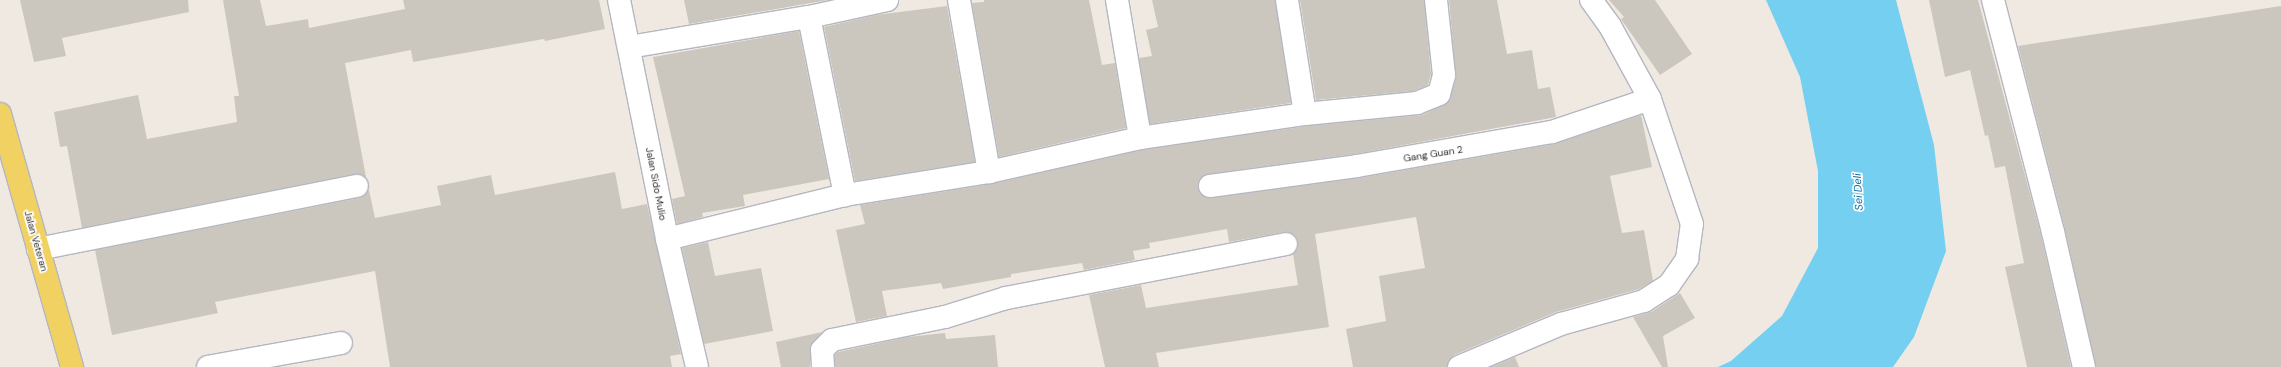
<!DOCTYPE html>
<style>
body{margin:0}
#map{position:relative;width:2281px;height:367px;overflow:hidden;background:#efe9e1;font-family:"DM Sans",sans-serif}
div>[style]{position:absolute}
.water>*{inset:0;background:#75cff0}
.building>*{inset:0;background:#cbc7bf}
.roads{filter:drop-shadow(1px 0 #b4b7c1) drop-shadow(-1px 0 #b4b7c1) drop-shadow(0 1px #b4b7c1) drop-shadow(0 -1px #b4b7c1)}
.minor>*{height:22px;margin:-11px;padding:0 11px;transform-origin:11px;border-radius:11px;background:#fff}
.major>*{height:22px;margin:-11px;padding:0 11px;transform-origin:11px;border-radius:11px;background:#f2d163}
span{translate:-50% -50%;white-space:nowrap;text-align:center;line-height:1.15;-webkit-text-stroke:3.5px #fff;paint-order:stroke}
.street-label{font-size:10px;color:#2e2e2e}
.water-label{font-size:11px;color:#0d6fa3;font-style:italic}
</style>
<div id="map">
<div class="water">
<i style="clip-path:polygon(1766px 0,1896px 0,1934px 145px,1946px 251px,1914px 337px,1893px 367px,1718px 367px,1731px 361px,1782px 316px,1818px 248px,1818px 171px,1800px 77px)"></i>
</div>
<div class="building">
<i style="clip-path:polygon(20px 0,188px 0,189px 12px,62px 38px,66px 56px,34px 62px)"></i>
<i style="clip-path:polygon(223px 0,260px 0,266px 26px,308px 19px,309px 28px,405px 9px,403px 0,599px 0,605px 29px,545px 41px,544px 39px,413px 62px,411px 50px,345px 63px,366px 177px,355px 174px,82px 228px,67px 146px,60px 147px,54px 112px,138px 95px,147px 139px,237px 122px,234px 96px,239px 96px)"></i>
<i style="clip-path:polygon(684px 0,828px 0,689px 24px)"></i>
<i style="clip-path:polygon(984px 0,1089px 0,1102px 65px,1115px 63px,1126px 128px,999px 157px,972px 3px,984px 2px)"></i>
<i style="clip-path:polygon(1152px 0,1275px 0,1291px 103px,1150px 124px,1139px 58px,1152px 56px,1146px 30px,1158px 27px)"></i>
<i style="clip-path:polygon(1300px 0,1424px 0,1431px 74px,1428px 85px,1414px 91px,1316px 100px)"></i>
<i style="clip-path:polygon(1449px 0,1497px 0,1507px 54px,1532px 50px,1538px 89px,1550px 87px,1556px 117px,1355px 154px,1208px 174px,1199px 181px,1198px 187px,1200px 193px,1205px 197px,1212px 198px,1359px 178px,1554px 144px,1641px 115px,1652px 167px,1610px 176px,1622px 233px,1644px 230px,1653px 281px,1639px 289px,1556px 312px,1454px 355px,1449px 360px,1447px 367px,1353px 367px,1346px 329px,1386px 321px,1379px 276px,1425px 268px,1416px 217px,1315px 234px,1329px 327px,1156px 353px,1159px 367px,1105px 367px,1089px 295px,1141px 285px,1146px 308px,1298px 285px,1293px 254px,1298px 248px,1298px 241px,1295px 236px,1284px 232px,1229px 242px,1227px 229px,1149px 243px,1150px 248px,1133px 251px,1135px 260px,1084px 270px,1082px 263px,1011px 274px,1011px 277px,943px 289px,941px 283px,882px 291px,887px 316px,856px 322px,836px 230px,865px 224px,860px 205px,991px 184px,1142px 150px,1307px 126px,1422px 115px,1448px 102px,1456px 78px)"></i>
<i style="clip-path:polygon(1609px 0,1655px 0,1692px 54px,1660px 75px,1621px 19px,1624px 17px)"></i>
<i style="clip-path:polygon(1929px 0,1978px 0,2041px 235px,2071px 367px,2027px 367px,2005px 267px,2024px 263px,2005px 166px,1995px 168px,1988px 135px,1985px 136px,1970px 70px,1945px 77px)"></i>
<i style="clip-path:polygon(947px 6px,975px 162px,855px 181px,824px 27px,876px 15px)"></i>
<i style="clip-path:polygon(2281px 6px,2281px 367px,2096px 367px,2065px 229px,2018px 46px)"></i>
<i style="clip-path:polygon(799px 31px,829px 179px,743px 195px,745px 206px,702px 213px,703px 217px,677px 224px,672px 199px,685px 196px,653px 57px)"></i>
<i style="clip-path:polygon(615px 172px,622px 209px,647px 204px,681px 354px,670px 356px,672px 367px,390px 367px,375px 271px,215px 302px,218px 313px,112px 335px,95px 250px,359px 198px,365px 195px,369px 190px,375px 218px,441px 205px,437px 186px,491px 175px,495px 195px)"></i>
<i style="clip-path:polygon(708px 242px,715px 276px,761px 268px,773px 331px,704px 344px,682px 248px)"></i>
<i style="clip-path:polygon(1680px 293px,1695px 318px,1663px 336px,1668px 367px,1662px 367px,1633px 317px,1651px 312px)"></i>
<i style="clip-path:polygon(822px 332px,810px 346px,810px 367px,781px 367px,776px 342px)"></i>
<i style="clip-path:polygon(945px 333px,946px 339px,995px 335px,998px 367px,835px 367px,835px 355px,838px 352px,908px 337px)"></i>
<i style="clip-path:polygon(1515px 357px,1519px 367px,1491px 367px)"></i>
</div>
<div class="roads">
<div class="minor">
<i style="left:619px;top:0;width:244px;rotate:78.6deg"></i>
<i style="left:667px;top:239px;width:131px;rotate:76.8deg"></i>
<i style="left:959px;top:0;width:175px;rotate:80.1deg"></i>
<i style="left:1117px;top:0;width:140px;rotate:80.5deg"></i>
<i style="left:1287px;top:0;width:115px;rotate:81deg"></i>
<i style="left:1993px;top:0;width:240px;rotate:75.5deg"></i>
<i style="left:2053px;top:232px;width:139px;rotate:77.1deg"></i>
<i style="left:809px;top:17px;width:182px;rotate:78.6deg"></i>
<i style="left:629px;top:47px;width:182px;rotate:-9.5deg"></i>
<i style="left:809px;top:17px;width:80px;rotate:-12.3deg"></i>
<i style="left:1210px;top:186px;width:148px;rotate:-7.7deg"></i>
<i style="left:1357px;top:166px;width:198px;rotate:-9.9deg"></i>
<i style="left:1552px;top:132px;width:103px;rotate:-18.6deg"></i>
<i style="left:667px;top:239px;width:183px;rotate:-13.9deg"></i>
<i style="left:845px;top:195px;width:146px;rotate:-9.1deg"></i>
<i style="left:989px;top:172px;width:155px;rotate:-12.7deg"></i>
<i style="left:1140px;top:138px;width:167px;rotate:-8.3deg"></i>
<i style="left:1305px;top:114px;width:113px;rotate:-5.6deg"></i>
<i style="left:1417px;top:103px;width:24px;rotate:-22deg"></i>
<i style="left:1439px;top:94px;width:20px;rotate:-75deg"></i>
<i style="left:1444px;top:75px;width:75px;rotate:-96.1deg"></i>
<i style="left:38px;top:249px;width:325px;rotate:-11.2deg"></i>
<i style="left:208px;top:367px;width:135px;rotate:-10.2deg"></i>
<i style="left:823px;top:367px;width:17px;rotate:-93deg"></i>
<i style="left:822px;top:350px;width:14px;rotate:-45deg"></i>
<i style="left:832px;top:340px;width:115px;rotate:-11.5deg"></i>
<i style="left:945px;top:317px;width:64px;rotate:-17.3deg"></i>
<i style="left:1006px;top:298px;width:285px;rotate:-10.9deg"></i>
<i style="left:1459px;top:367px;width:111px;rotate:-22.9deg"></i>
<i style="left:1561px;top:324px;width:86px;rotate:-15.5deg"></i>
<i style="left:1644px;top:301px;width:30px;rotate:-33deg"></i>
<i style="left:1669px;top:285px;width:32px;rotate:-55deg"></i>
<i style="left:1687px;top:259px;width:35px;rotate:-82deg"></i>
<i style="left:1692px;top:224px;width:132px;rotate:-108.6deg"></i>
<i style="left:1650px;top:99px;width:83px;rotate:-118.7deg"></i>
<i style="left:1610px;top:26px;width:32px;rotate:-126deg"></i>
</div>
<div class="major">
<i style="left:0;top:114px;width:263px;rotate:74.1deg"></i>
</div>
</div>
<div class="street-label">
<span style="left:1433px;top:154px;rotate:-9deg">Gang Guan 2</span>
<span style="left:656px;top:184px;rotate:79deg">Jalan Sido Mulio</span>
<span style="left:36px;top:241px;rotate:74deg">Jalan Veteran</span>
</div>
<div class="water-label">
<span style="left:1858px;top:192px;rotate:-93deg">Sei Deli</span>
</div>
</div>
